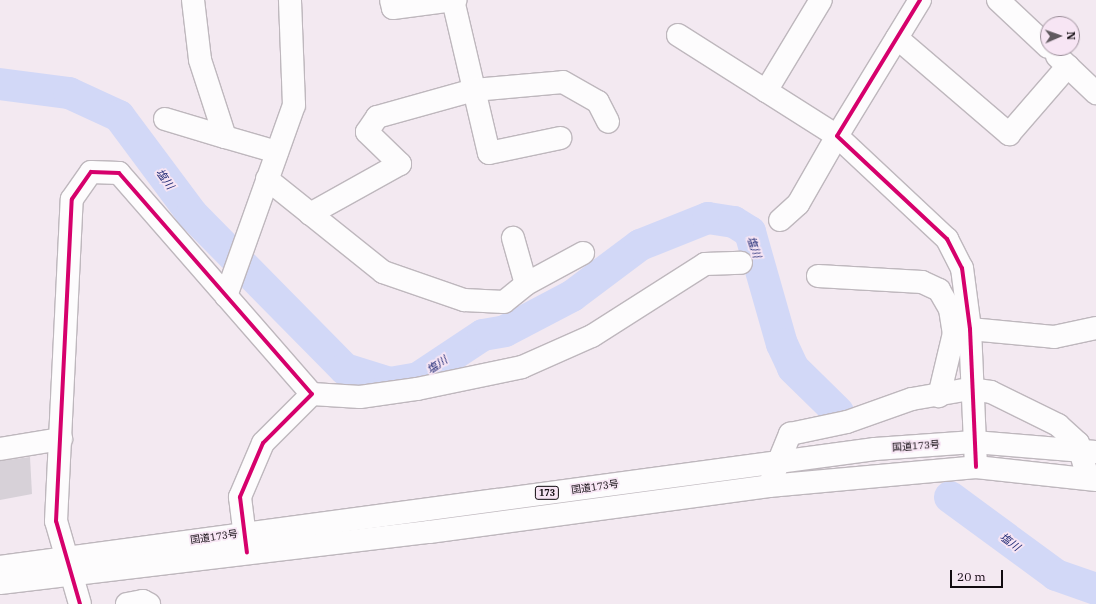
<!DOCTYPE html>
<meta charset="utf-8">
<style>
body{margin:0}
#map{position:relative;width:1096px;height:604px;overflow:hidden;background:#f3e9f1;font-family:"IBM Plex Serif","Noto Sans JP",serif}
div>[style]{position:absolute}
.river>*{height:32px;margin:-16px;padding:0 16px;transform-origin:16px;border-radius:16px;background:#d2d8f7}
.building>*{inset:0;background:#d7d1d8}
.roads{filter:drop-shadow(1px 0 #beb7bd) drop-shadow(-1px 0 #beb7bd) drop-shadow(0 1px #beb7bd) drop-shadow(0 -1px #beb7bd)}
.minor>*{height:22px;margin:-11px;padding:0 11px;transform-origin:11px;border-radius:11px;background:#fdfcfd}
.highway>*{height:22px;margin:-11px;padding:0 11px;transform-origin:11px;border-radius:11px;background:#fdfcfd}
.cycleway>*{height:4px;margin:-2px;padding:0 2px;transform-origin:2px;border-radius:2px;background:#d6006c}
span{translate:-50% -50%;white-space:nowrap;text-align:center;line-height:1.15;-webkit-text-stroke:3.5px #f7e5f4;paint-order:stroke}
.shield-label span{padding:1px 3px;background:#f7e5f4;border:1px solid;border-radius:3px;-webkit-text-stroke-width:0}
.shield-label{font-size:9px;color:#110b10;font-weight:700}
.street-label{font-size:10px;color:#110b10}
.water-label{font-size:11px;color:#212b75;font-style:italic}
.north{position:absolute;left:1040px;top:16px;width:40px;height:40px;box-sizing:border-box;background:#f7e5f4;border:1px solid #9b8e99;border-radius:50%;rotate:88deg;font-size:11px;font-weight:700;line-height:16px;text-align:center;color:#110b10}
.north::after{content:'';display:block;margin:auto;width:14px;height:18px;background:#60595f;clip-path:polygon(50% 0,100% 100%,50% 72%,0 100%)}
.scale{position:absolute;left:950px;top:570px;width:53px;height:18px;box-sizing:border-box;border:2px solid #110b10;border-top:0;padding-left:5px;font-size:12px;line-height:14px;white-space:nowrap;color:#110b10;-webkit-text-stroke:3px #f7e5f4;paint-order:stroke}
</style>
<div id="map">
<div class="river">
<i style="left:0;top:84px;width:70px;rotate:7.4deg"></i>
<i style="left:69px;top:93px;width:55px;rotate:24.7deg"></i>
<i style="left:119px;top:116px;width:122px;rotate:53.3deg"></i>
<i style="left:192px;top:214px;width:218px;rotate:45.4deg"></i>
<i style="left:345px;top:369px;width:47px;rotate:17.3deg"></i>
<i style="left:390px;top:383px;width:28px;rotate:-10deg"></i>
<i style="left:418px;top:378px;width:78px;rotate:-33.5deg"></i>
<i style="left:483px;top:335px;width:22px;rotate:-10deg"></i>
<i style="left:505px;top:331px;width:76px;rotate:-27.6deg"></i>
<i style="left:572px;top:296px;width:85px;rotate:-36.9deg"></i>
<i style="left:640px;top:245px;width:73px;rotate:-21.7deg"></i>
<i style="left:708px;top:218px;width:26px;rotate:9deg"></i>
<i style="left:734px;top:222px;width:19px;rotate:32deg"></i>
<i style="left:750px;top:232px;width:116px;rotate:74.1deg"></i>
<i style="left:782px;top:344px;width:26px;rotate:65deg"></i>
<i style="left:793px;top:368px;width:63px;rotate:44.4deg"></i>
<i style="left:950px;top:497px;width:132px;rotate:36.3deg"></i>
<i style="left:1056px;top:575px;width:42px;rotate:19.3deg"></i>
</div>
<div class="building">
<i style="clip-path:polygon(30px 457px,32px 494px,0 500px,0 461px)"></i>
</div>
<div class="roads">
<div class="minor">
<i style="left:193px;top:0;width:60px;rotate:83.3deg"></i>
<i style="left:200px;top:60px;width:81px;rotate:72deg"></i>
<i style="left:225px;top:137px;width:54px;rotate:16.1deg"></i>
<i style="left:391px;top:0;width:8px;rotate:76deg"></i>
<i style="left:393px;top:8px;width:63px;rotate:-7.4deg"></i>
<i style="left:453px;top:0;width:157px;rotate:76.8deg"></i>
<i style="left:489px;top:153px;width:73px;rotate:-11.9deg"></i>
<i style="left:920px;top:0;width:159px;rotate:121.4deg"></i>
<i style="left:837px;top:136px;width:151px;rotate:43.1deg"></i>
<i style="left:947px;top:239px;width:33px;rotate:63deg"></i>
<i style="left:962px;top:268px;width:62px;rotate:82.5deg"></i>
<i style="left:970px;top:329px;width:138px;rotate:87.5deg"></i>
<i style="left:998px;top:0;width:69px;rotate:43.2deg"></i>
<i style="left:678px;top:35px;width:188px;rotate:32.4deg"></i>
<i style="left:837px;top:136px;width:78px;rotate:119.8deg"></i>
<i style="left:798px;top:204px;width:24px;rotate:138deg"></i>
<i style="left:897px;top:38px;width:148px;rotate:40.6deg"></i>
<i style="left:1009px;top:134px;width:90px;rotate:-49.1deg"></i>
<i style="left:1057px;top:56px;width:54px;rotate:43.5deg"></i>
<i style="left:766px;top:91px;width:106px;rotate:-58.9deg"></i>
<i style="left:165px;top:119px;width:63px;rotate:16.7deg"></i>
<i style="left:267px;top:179px;width:149px;rotate:38.7deg"></i>
<i style="left:383px;top:272px;width:86px;rotate:19.1deg"></i>
<i style="left:464px;top:300px;width:40px;rotate:2.9deg"></i>
<i style="left:504px;top:302px;width:28px;rotate:-39deg"></i>
<i style="left:526px;top:284px;width:48px;rotate:-105.8deg"></i>
<i style="left:310px;top:214px;width:103px;rotate:-29.1deg"></i>
<i style="left:400px;top:164px;width:46px;rotate:-135.9deg"></i>
<i style="left:367px;top:132px;width:18px;rotate:-56deg"></i>
<i style="left:377px;top:117px;width:101px;rotate:-15.6deg"></i>
<i style="left:474px;top:90px;width:89px;rotate:-5.1deg"></i>
<i style="left:563px;top:82px;width:40px;rotate:29.7deg"></i>
<i style="left:598px;top:102px;width:22px;rotate:63deg"></i>
<i style="left:818px;top:276px;width:104px;rotate:3.3deg"></i>
<i style="left:922px;top:282px;width:19px;rotate:25deg"></i>
<i style="left:939px;top:290px;width:22px;rotate:60deg"></i>
<i style="left:950px;top:309px;width:24px;rotate:81deg"></i>
<i style="left:954px;top:333px;width:65px;rotate:103.4deg"></i>
<i style="left:526px;top:284px;width:65px;rotate:-28.5deg"></i>
<i style="left:226px;top:296px;width:203px;rotate:-70.4deg"></i>
<i style="left:294px;top:105px;width:105px;rotate:-92.2deg"></i>
<i style="left:970px;top:329px;width:84px;rotate:5.4deg"></i>
<i style="left:1054px;top:337px;width:43px;rotate:-12.1deg"></i>
<i style="left:312px;top:394px;width:48px;rotate:3.6deg"></i>
<i style="left:360px;top:397px;width:58px;rotate:-8deg"></i>
<i style="left:417px;top:389px;width:107px;rotate:-11.8deg"></i>
<i style="left:522px;top:367px;width:77px;rotate:-23.9deg"></i>
<i style="left:592px;top:336px;width:134px;rotate:-32.5deg"></i>
<i style="left:705px;top:264px;width:36px;rotate:-2deg"></i>
<i style="left:0;top:449px;width:62px;rotate:-9.3deg"></i>
<i style="left:772px;top:478px;width:48px;rotate:-67.8deg"></i>
<i style="left:790px;top:434px;width:58px;rotate:-11.9deg"></i>
<i style="left:847px;top:422px;width:69px;rotate:-19.5deg"></i>
<i style="left:912px;top:399px;width:59px;rotate:-9.8deg"></i>
<i style="left:970px;top:389px;width:21px;rotate:8deg"></i>
<i style="left:991px;top:392px;width:75px;rotate:26.2deg"></i>
<i style="left:1058px;top:425px;width:27px;rotate:42deg"></i>
<i style="left:1078px;top:443px;width:36px;rotate:74deg"></i>
<i style="left:80px;top:604px;width:86px;rotate:-106.1deg"></i>
<i style="left:56px;top:521px;width:322px;rotate:-87.2deg"></i>
<i style="left:72px;top:199px;width:33px;rotate:-55deg"></i>
<i style="left:91px;top:172px;width:28px;rotate:2deg"></i>
<i style="left:119px;top:173px;width:293px;rotate:48.9deg"></i>
<i style="left:312px;top:394px;width:69px;rotate:135deg"></i>
<i style="left:263px;top:443px;width:59px;rotate:113.1deg"></i>
<i style="left:240px;top:497px;width:56px;rotate:82.9deg"></i>
<i style="left:127px;top:604px;width:16px;rotate:-11deg"></i>
<i style="left:143px;top:601px;width:7px;rotate:27deg"></i>
</div>
<div class="highway">
<i style="left:0;top:567px;width:883px;rotate:-7.68deg"></i>
<i style="left:875px;top:449px;width:99px;rotate:-4deg"></i>
<i style="left:974px;top:442px;width:122px;rotate:4.7deg"></i>
<i style="left:0;top:583px;width:432px;rotate:-6.8deg"></i>
<i style="left:429px;top:532px;width:343px;rotate:-7.7deg"></i>
<i style="left:769px;top:486px;width:208px;rotate:-5.2deg"></i>
<i style="left:976px;top:467px;width:121px;rotate:6.2deg"></i>
</div>
</div>
<div class="cycleway">
<i style="left:920px;top:0;width:159px;rotate:121.4deg"></i>
<i style="left:837px;top:136px;width:151px;rotate:43.1deg"></i>
<i style="left:947px;top:239px;width:33px;rotate:63deg"></i>
<i style="left:962px;top:268px;width:62px;rotate:82.5deg"></i>
<i style="left:970px;top:329px;width:138px;rotate:87.5deg"></i>
<i style="left:80px;top:604px;width:86px;rotate:-106.1deg"></i>
<i style="left:56px;top:521px;width:322px;rotate:-87.2deg"></i>
<i style="left:72px;top:199px;width:33px;rotate:-55deg"></i>
<i style="left:91px;top:172px;width:28px;rotate:2deg"></i>
<i style="left:119px;top:173px;width:293px;rotate:48.9deg"></i>
<i style="left:312px;top:394px;width:69px;rotate:135deg"></i>
<i style="left:263px;top:443px;width:59px;rotate:113.1deg"></i>
<i style="left:240px;top:497px;width:56px;rotate:82.9deg"></i>
</div>
<div class="shield-label">
<span style="left:547px;top:493px">173</span>
</div>
<div class="street-label">
<span style="left:916px;top:446px;rotate:-4deg">国道173号</span>
<span style="left:595px;top:487px;rotate:-8deg">国道173号</span>
<span style="left:214px;top:537px;rotate:-8deg">国道173号</span>
</div>
<div class="water-label">
<span style="left:165px;top:179px;rotate:54deg">塩川</span>
<span style="left:754px;top:247px;rotate:72deg">塩川</span>
<span style="left:437px;top:365px;rotate:-34deg">塩川</span>
<span style="left:1010px;top:542px;rotate:36deg">塩川</span>
</div>
<div class="north">N</div>
<div class="scale">20 m</div>
</div>
